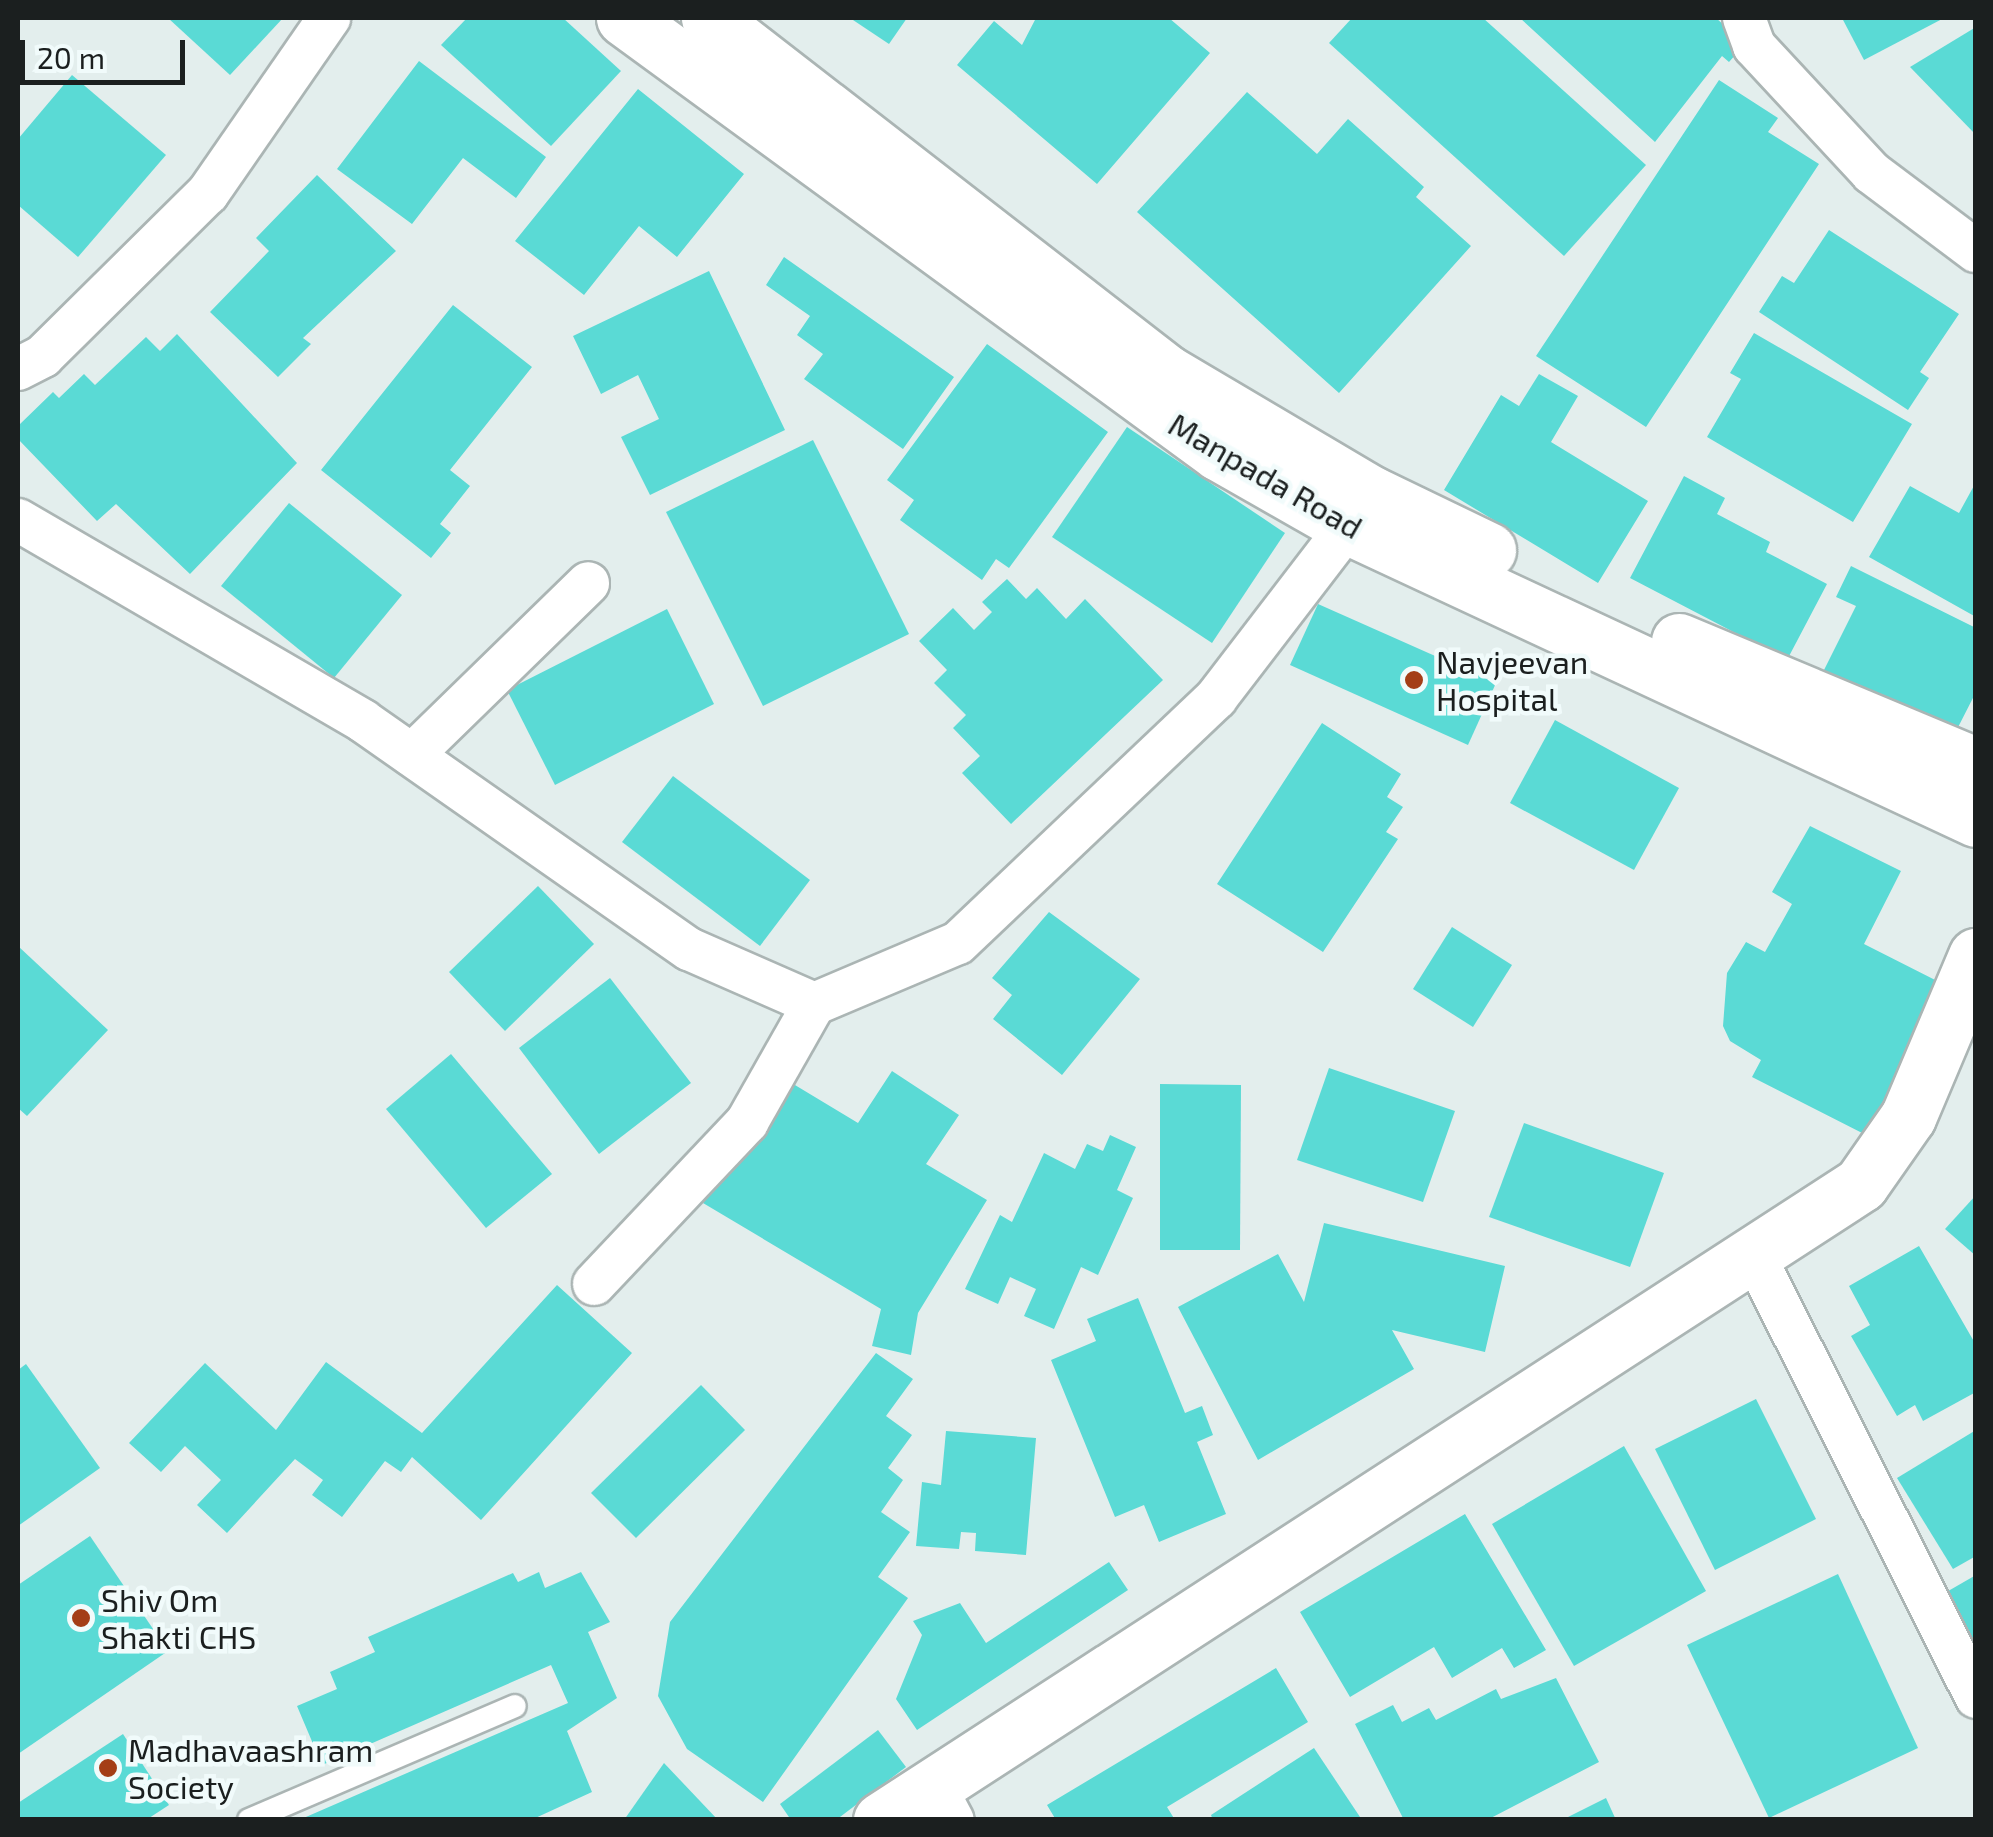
<!DOCTYPE html>
<style>
body{margin:0}
#map{position:relative;width:1993px;height:1837px;overflow:hidden;background:#e3eeed;font-family:"Exo 2",sans-serif}
div>[style]{position:absolute}
.building>*{inset:0;background:#5adad5}
.roads{filter:drop-shadow(2px 0 #abb5b4) drop-shadow(-2px 0 #abb5b4) drop-shadow(0 2px #abb5b4) drop-shadow(0 -2px #abb5b4)}
.lane>*{height:22px;margin:-11px;padding:0 11px;transform-origin:11px;border-radius:11px;background:#fff}
.street>*{height:42px;margin:-21px;padding:0 21px;transform-origin:21px;border-radius:21px;background:#fff}
.secondary>*{height:55px;margin:-27.5px;padding:0 27.5px;transform-origin:27.5px;border-radius:27.5px;background:#fff}
.dots>*{width:28px;height:28px;translate:-50% -50%;box-sizing:border-box;border:5px solid #f1fbfb;border-radius:50%}
span{translate:-50% -50%;white-space:nowrap;text-align:center;line-height:1.15;-webkit-text-stroke:9px #f1fbfb;paint-order:stroke}
.street-label{font-size:32px;color:#1b1f1f}
.poi-label{font-size:32px;color:#1b1f1f}
.left{translate:0 -50%;text-align:left}
.frame{position:absolute;inset:0;border:20px solid #1b1f1f;pointer-events:none}
.scale{position:absolute;left:20px;top:40px;width:165px;height:45px;box-sizing:border-box;border:5px solid #1b1f1f;border-top:0;padding-left:12px;font-size:30px;line-height:35px;white-space:nowrap;color:#1b1f1f;-webkit-text-stroke:8px #f1fbfb;paint-order:stroke}
</style>
<div id="map">
<div class="building">
<i style="clip-path:polygon(168px 18px,283px 18px,230px 75px)"></i>
<i style="clip-path:polygon(467px 18px,563px 18px,621px 71px,551px 146px,441px 45px)"></i>
<i style="clip-path:polygon(850px 18px,907px 18px,889px 44px)"></i>
<i style="clip-path:polygon(1036px 18px,1169px 18px,1210px 53px,1097px 184px,957px 65px,994px 21px,1022px 45px)"></i>
<i style="clip-path:polygon(1352px 18px,1483px 18px,1646px 165px,1564px 256px,1329px 43px)"></i>
<i style="clip-path:polygon(1520px 18px,1716px 18px,1745px 44px,1729px 62px,1722px 56px,1655px 142px)"></i>
<i style="clip-path:polygon(1842px 18px,1944px 18px,1864px 60px)"></i>
<i style="clip-path:polygon(1976px 27px,1976px 135px,1910px 67px)"></i>
<i style="clip-path:polygon(419px 61px,546px 157px,516px 198px,463px 158px,412px 224px,337px 169px)"></i>
<i style="clip-path:polygon(72px 75px,166px 155px,78px 257px,18px 205px,18px 139px)"></i>
<i style="clip-path:polygon(1719px 80px,1778px 118px,1768px 132px,1819px 164px,1646px 427px,1536px 356px)"></i>
<i style="clip-path:polygon(638px 89px,744px 174px,677px 257px,639px 226px,584px 295px,515px 241px)"></i>
<i style="clip-path:polygon(1247px 92px,1317px 154px,1348px 119px,1424px 187px,1416px 197px,1471px 246px,1339px 393px,1137px 212px)"></i>
<i style="clip-path:polygon(317px 175px,396px 251px,303px 338px,311px 344px,278px 377px,210px 312px,269px 251px,256px 238px)"></i>
<i style="clip-path:polygon(1829px 230px,1959px 314px,1920px 372px,1929px 378px,1908px 410px,1759px 312px,1782px 276px,1794px 283px)"></i>
<i style="clip-path:polygon(784px 257px,954px 377px,903px 449px,804px 379px,823px 354px,797px 335px,810px 316px,766px 285px)"></i>
<i style="clip-path:polygon(709px 271px,785px 430px,650px 495px,621px 437px,659px 419px,638px 375px,601px 394px,573px 336px)"></i>
<i style="clip-path:polygon(453px 305px,532px 367px,450px 470px,470px 486px,440px 524px,451px 533px,431px 558px,321px 470px)"></i>
<i style="clip-path:polygon(1754px 333px,1912px 424px,1853px 522px,1707px 437px,1741px 379px,1730px 373px)"></i>
<i style="clip-path:polygon(177px 334px,297px 463px,190px 574px,116px 504px,97px 521px,18px 439px,18px 426px,53px 392px,59px 398px,84px 374px,95px 385px,146px 337px,160px 351px)"></i>
<i style="clip-path:polygon(987px 344px,1108px 432px,1009px 568px,996px 559px,982px 580px,900px 520px,914px 500px,887px 480px)"></i>
<i style="clip-path:polygon(1539px 374px,1578px 396px,1551px 442px,1648px 501px,1598px 583px,1444px 490px,1501px 395px,1519px 406px)"></i>
<i style="clip-path:polygon(1127px 427px,1285px 533px,1212px 643px,1052px 537px)"></i>
<i style="clip-path:polygon(813px 440px,909px 634px,763px 706px,666px 512px)"></i>
<i style="clip-path:polygon(1684px 476px,1725px 498px,1717px 514px,1770px 542px,1766px 552px,1827px 584px,1787px 660px,1630px 578px)"></i>
<i style="clip-path:polygon(1976px 482px,1976px 617px,1869px 557px,1910px 486px,1959px 513px)"></i>
<i style="clip-path:polygon(289px 503px,402px 595px,334px 678px,221px 586px)"></i>
<i style="clip-path:polygon(1851px 566px,1976px 628px,1976px 692px,1950px 743px,1820px 678px,1856px 606px,1836px 597px)"></i>
<i style="clip-path:polygon(1007px 579px,1026px 599px,1037px 588px,1066px 619px,1085px 599px,1163px 680px,1011px 824px,962px 773px,980px 756px,953px 728px,966px 715px,934px 683px,947px 670px,919px 641px,953px 608px,974px 630px,992px 612px,982px 602px)"></i>
<i style="clip-path:polygon(1318px 604px,1496px 683px,1468px 745px,1290px 665px)"></i>
<i style="clip-path:polygon(667px 609px,714px 704px,555px 785px,507px 690px)"></i>
<i style="clip-path:polygon(1555px 720px,1679px 788px,1634px 870px,1510px 803px)"></i>
<i style="clip-path:polygon(1322px 723px,1401px 774px,1387px 797px,1403px 807px,1386px 832px,1398px 839px,1323px 952px,1217px 884px)"></i>
<i style="clip-path:polygon(673px 776px,810px 880px,760px 946px,622px 842px)"></i>
<i style="clip-path:polygon(1810px 826px,1901px 871px,1864px 944px,1947px 986px,1870px 1137px,1752px 1077px,1761px 1060px,1730px 1041px,1723px 1026px,1727px 973px,1746px 942px,1765px 952px,1792px 904px,1772px 892px)"></i>
<i style="clip-path:polygon(538px 886px,594px 944px,505px 1031px,449px 972px)"></i>
<i style="clip-path:polygon(1049px 912px,1140px 979px,1062px 1075px,993px 1019px,1012px 995px,992px 978px)"></i>
<i style="clip-path:polygon(1452px 927px,1512px 965px,1473px 1027px,1413px 989px)"></i>
<i style="clip-path:polygon(18px 946px,108px 1030px,27px 1116px,18px 1108px)"></i>
<i style="clip-path:polygon(610px 978px,691px 1083px,599px 1154px,519px 1048px)"></i>
<i style="clip-path:polygon(451px 1054px,552px 1174px,486px 1228px,386px 1109px)"></i>
<i style="clip-path:polygon(1329px 1068px,1455px 1111px,1423px 1202px,1297px 1160px)"></i>
<i style="clip-path:polygon(892px 1071px,959px 1115px,926px 1164px,987px 1200px,918px 1313px,911px 1355px,872px 1346px,881px 1309px,703px 1203px,780px 1076px,858px 1123px)"></i>
<i style="clip-path:polygon(1160px 1084px,1241px 1085px,1240px 1250px,1160px 1250px)"></i>
<i style="clip-path:polygon(1524px 1123px,1664px 1173px,1630px 1267px,1489px 1217px)"></i>
<i style="clip-path:polygon(1110px 1135px,1136px 1147px,1117px 1190px,1133px 1198px,1098px 1275px,1081px 1267px,1054px 1329px,1024px 1316px,1036px 1289px,1010px 1277px,998px 1304px,965px 1289px,1000px 1215px,1012px 1222px,1044px 1153px,1075px 1169px,1087px 1144px,1103px 1151px)"></i>
<i style="clip-path:polygon(1976px 1195px,1976px 1256px,1945px 1229px)"></i>
<i style="clip-path:polygon(1324px 1223px,1505px 1266px,1485px 1352px,1392px 1330px,1414px 1369px,1258px 1460px,1178px 1307px,1278px 1254px,1304px 1302px)"></i>
<i style="clip-path:polygon(1919px 1246px,1976px 1345px,1976px 1392px,1923px 1421px,1915px 1405px,1897px 1416px,1851px 1336px,1870px 1325px,1849px 1286px)"></i>
<i style="clip-path:polygon(557px 1285px,632px 1353px,481px 1520px,412px 1457px,401px 1472px,385px 1461px,342px 1517px,312px 1495px,323px 1480px,295px 1459px,227px 1533px,197px 1505px,221px 1480px,185px 1446px,161px 1472px,129px 1443px,205px 1363px,276px 1430px,326px 1362px,422px 1433px)"></i>
<i style="clip-path:polygon(1138px 1298px,1185px 1413px,1202px 1406px,1213px 1435px,1197px 1442px,1226px 1514px,1159px 1542px,1144px 1505px,1115px 1517px,1051px 1360px,1096px 1341px,1087px 1319px)"></i>
<i style="clip-path:polygon(876px 1353px,913px 1379px,886px 1416px,912px 1435px,888px 1468px,903px 1480px,881px 1512px,910px 1532px,878px 1577px,908px 1598px,763px 1802px,687px 1749px,658px 1696px,670px 1622px)"></i>
<i style="clip-path:polygon(26px 1364px,100px 1468px,18px 1526px,18px 1370px)"></i>
<i style="clip-path:polygon(701px 1385px,745px 1430px,636px 1538px,591px 1493px)"></i>
<i style="clip-path:polygon(1756px 1399px,1816px 1519px,1715px 1570px,1655px 1449px)"></i>
<i style="clip-path:polygon(1976px 1430px,1976px 1556px,1953px 1569px,1897px 1478px)"></i>
<i style="clip-path:polygon(946px 1431px,1036px 1438px,1026px 1555px,975px 1551px,976px 1533px,961px 1532px,959px 1549px,916px 1546px,922px 1482px,941px 1485px)"></i>
<i style="clip-path:polygon(1624px 1446px,1706px 1591px,1574px 1666px,1492px 1524px)"></i>
<i style="clip-path:polygon(1465px 1514px,1546px 1650px,1514px 1668px,1502px 1648px,1452px 1678px,1434px 1647px,1350px 1697px,1300px 1612px)"></i>
<i style="clip-path:polygon(90px 1536px,168px 1651px,18px 1754px,18px 1585px)"></i>
<i style="clip-path:polygon(1109px 1562px,1128px 1590px,917px 1730px,896px 1699px,922px 1635px,913px 1621px,960px 1603px,986px 1643px)"></i>
<i style="clip-path:polygon(539px 1572px,545px 1588px,581px 1572px,610px 1622px,588px 1632px,617px 1698px,567px 1731px,592px 1792px,531px 1820px,299px 1820px,568px 1703px,551px 1665px,322px 1765px,297px 1706px,337px 1689px,330px 1672px,375px 1652px,368px 1637px,513px 1573px,518px 1582px)"></i>
<i style="clip-path:polygon(1838px 1574px,1918px 1748px,1769px 1818px,1687px 1645px)"></i>
<i style="clip-path:polygon(1976px 1575px,1976px 1651px,1943px 1594px)"></i>
<i style="clip-path:polygon(1276px 1668px,1308px 1722px,1167px 1807px,1175px 1820px,1056px 1820px,1047px 1805px)"></i>
<i style="clip-path:polygon(1556px 1678px,1599px 1762px,1487px 1820px,1404px 1820px,1355px 1724px,1393px 1705px,1402px 1722px,1429px 1708px,1436px 1720px,1496px 1689px,1501px 1699px)"></i>
<i style="clip-path:polygon(878px 1730px,906px 1767px,836px 1820px,791px 1820px,780px 1804px)"></i>
<i style="clip-path:polygon(123px 1734px,169px 1805px,146px 1820px,18px 1820px,18px 1803px)"></i>
<i style="clip-path:polygon(1314px 1748px,1362px 1820px,1213px 1820px,1211px 1815px)"></i>
<i style="clip-path:polygon(664px 1763px,718px 1820px,624px 1820px)"></i>
<i style="clip-path:polygon(1606px 1798px,1616px 1820px,1562px 1820px)"></i>
</div>
<div class="roads">
<div class="lane">
<i style="left:249px;top:1820px;width:289px;rotate:-23.2deg"></i>
</div>
<div class="street">
<i style="left:1744px;top:18px;width:30px;rotate:70deg"></i>
<i style="left:1754px;top:46px;width:173px;rotate:47.1deg"></i>
<i style="left:1872px;top:173px;width:130px;rotate:36.9deg"></i>
<i style="left:18px;top:369px;width:28px;rotate:-27deg"></i>
<i style="left:43px;top:356px;width:232px;rotate:-44.7deg"></i>
<i style="left:208px;top:193px;width:213px;rotate:-55.3deg"></i>
<i style="left:18px;top:520px;width:399px;rotate:30.2deg"></i>
<i style="left:363px;top:721px;width:398px;rotate:35deg"></i>
<i style="left:689px;top:949px;width:137px;rotate:23.7deg"></i>
<i style="left:814px;top:1004px;width:156px;rotate:-23deg"></i>
<i style="left:958px;top:943px;width:356px;rotate:-43.5deg"></i>
<i style="left:1216px;top:698px;width:248px;rotate:-52.5deg"></i>
<i style="left:412px;top:755px;width:246px;rotate:-44.3deg"></i>
<i style="left:1753px;top:1253px;width:497px;rotate:63.3deg"></i>
<i style="left:594px;top:1284px;width:223px;rotate:-46.6deg"></i>
<i style="left:747px;top:1122px;width:136px;rotate:-60.4deg"></i>
<i style="left:934px;top:1785px;width:40px;rotate:62deg"></i>
</div>
<div class="secondary">
<i style="left:624px;top:18px;width:737px;rotate:36.17deg"></i>
<i style="left:1219px;top:453px;width:147px;rotate:29.7deg"></i>
<i style="left:1347px;top:526px;width:694px;rotate:24.98deg"></i>
<i style="left:709px;top:18px;width:579px;rotate:37.78deg"></i>
<i style="left:1167px;top:373px;width:238px;rotate:30.6deg"></i>
<i style="left:1372px;top:494px;width:129px;rotate:25.8deg"></i>
<i style="left:1679px;top:641px;width:322px;rotate:22.7deg"></i>
<i style="left:881px;top:1820px;width:1168px;rotate:-32.98deg"></i>
<i style="left:1861px;top:1184px;width:82px;rotate:-55deg"></i>
<i style="left:1908px;top:1117px;width:175px;rotate:-67.1deg"></i>
</div>
</div>
<div class="dots">
<i style="left:1414px;top:680px;background:#a43e17"></i>
<i style="left:81px;top:1618px;background:#a43e17"></i>
<i style="left:108px;top:1768px;background:#a43e17"></i>
</div>
<div class="street-label">
<span style="left:1266px;top:475px;rotate:30deg">Manpada Road</span>
</div>
<div class="poi-label">
<span class="left" style="left:1436px;top:680px">Navjeevan<br>Hospital</span>
<span class="left" style="left:101px;top:1618px">Shiv Om<br>Shakti CHS</span>
<span class="left" style="left:128px;top:1768px">Madhavaashram<br>Society</span>
</div>
<div class="frame"></div>
<div class="scale">20 m</div>
</div>
